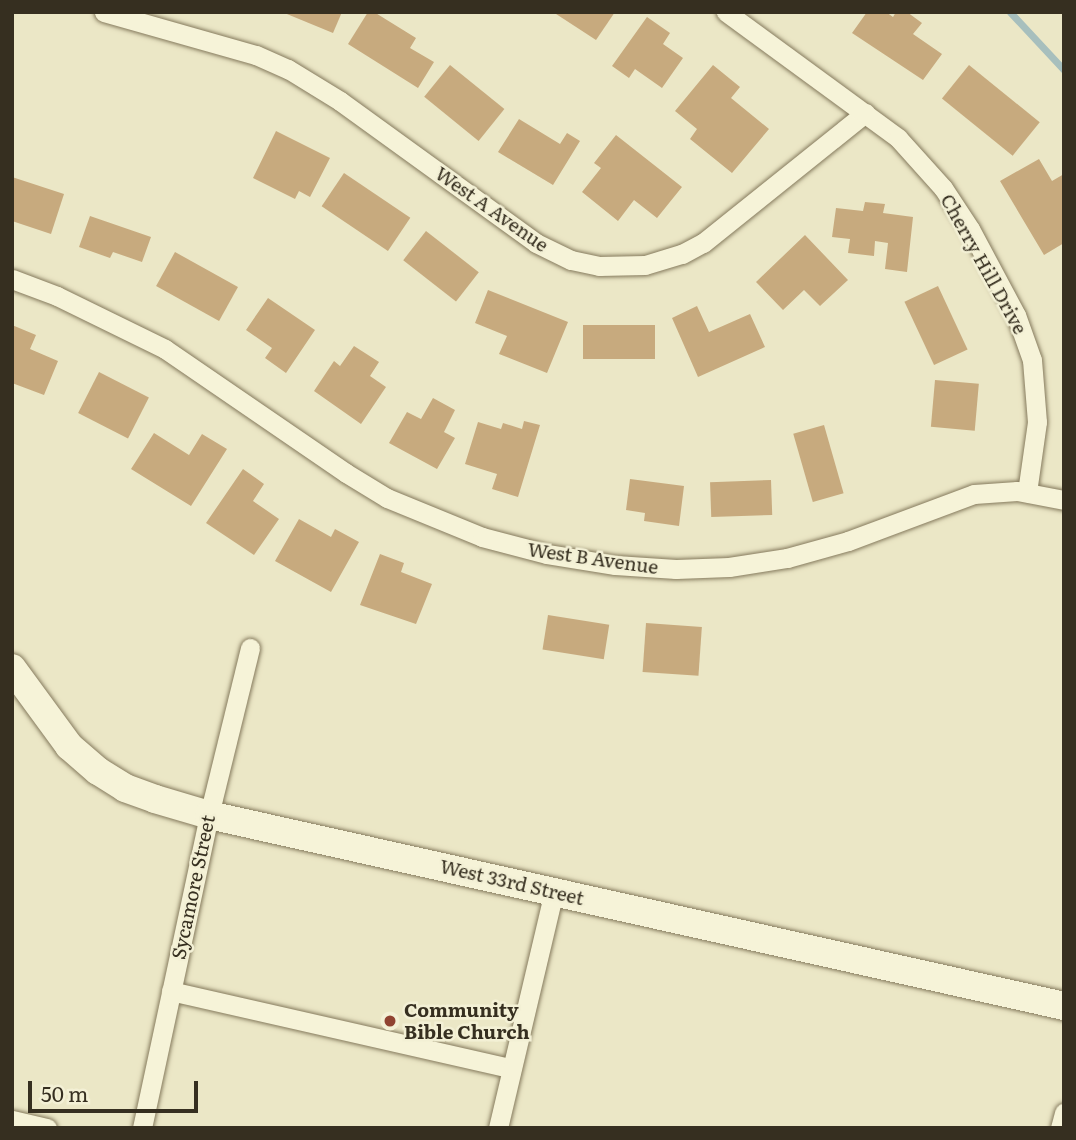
<!DOCTYPE html>
<html>
<head>
<meta charset="utf-8">
<style>
	body { margin:0 }
	#map { position:relative; width:1076px; height:1140px; overflow:hidden; background:#ebe7c6; font-family:Literata,serif }
	div>[style] { position:absolute }
	.stream>* { height:7px; margin:-3.5px; padding:0 3.5px; transform-origin:3.5px; border-radius:3.5px; background:#a7bfbd }
	.building>* { inset:0; background:#c7aa7e; transform-origin:0 0 }
	.roads { filter:drop-shadow(0 0 2px #857a5d) drop-shadow(0 0 2px #857a5d) }
	.street>* { height:19px; margin:-9.5px; padding:0 9.5px; transform-origin:9.5px; border-radius:9.5px; background:#f6f3d8 }
	.secondary>* { height:28px; margin:-14px; padding:0 14px; transform-origin:14px; border-radius:14px; background:#f6f3d8 }
	.dots>* { width:19px; height:19px; translate:-50% -50%; box-sizing:border-box; border:4px solid #f3f0d5; border-radius:50% }
	span { translate:-50% -50%; white-space:nowrap; text-align:center; line-height:1.15; -webkit-text-stroke:5px #f3f0d5; paint-order:stroke }
	.street-label { font-size:19px; color:#362f20 }
	.poi-label { font-size:19px; color:#362f20; font-weight:700 }
	.left { translate:0 -50%; text-align:left }
	.frame { position:absolute; inset:0; border:14px solid #362f20; pointer-events:none }
	.scale { position:absolute; left:28px; top:1081px; width:170px; height:32px; box-sizing:border-box; border:4px solid #362f20; border-top:0; padding-left:9px; font-size:21px; line-height:24px; white-space:nowrap; color:#362f20; -webkit-text-stroke:5px #f3f0d5; paint-order:stroke }
</style>
</head>
<body>
<div id="map">
	<div class="stream">
		<i style="left:1010px;top:12px;width:79px;rotate:47deg"></i>
	</div>
	<div class="building">
		<i style="clip-path:polygon(282px 12px,342px 12px,333px 33px)"></i>
		<i style="clip-path:polygon(368px 12px,374px 12px,416px 38px,410px 48px,434px 62px,418px 88px,348px 44px)"></i>
		<i style="clip-path:polygon(553px 12px,615px 12px,596px 40px)"></i>
		<i style="clip-path:polygon(867px 12px,886px 12px,893px 17px,896px 12px,907px 12px,922px 23px,913px 34px,942px 54px,923px 80px,852px 33px)"></i>
		<i style="clip-path:polygon(647px 17px,670px 33px,663px 44px,683px 58px,662px 88px,635px 69px,629px 78px,612px 66px)"></i>
		<i style="left:450px;top:65px;width:70px;height:41px;rotate:39deg"></i>
		<i style="clip-path:polygon(713px 65px,740px 87px,731px 98px,769px 129px,732px 173px,690px 139px,697px 129px,675px 111px)"></i>
		<i style="left:969px;top:65px;width:91px;height:43px;rotate:39deg"></i>
		<i style="clip-path:polygon(519px 119px,560px 144px,567px 133px,580px 141px,553px 185px,498px 152px)"></i>
		<i style="clip-path:polygon(276px 131px,330px 158px,310px 197px,299px 191px,295px 199px,253px 178px)"></i>
		<i style="clip-path:polygon(616px 135px,682px 187px,657px 218px,634px 200px,618px 221px,582px 192px,601px 168px,594px 163px)"></i>
		<i style="clip-path:polygon(1039px 159px,1052px 181px,1064px 174px,1064px 243px,1044px 255px,1000px 181px)"></i>
		<i style="left:344px;top:173px;width:80px;height:40px;rotate:34deg"></i>
		<i style="clip-path:polygon(12px 177px,64px 194px,51px 234px,12px 221px)"></i>
		<i style="clip-path:polygon(865px 202px,885px 204px,883px 213px,913px 217px,907px 272px,885px 269px,888px 243px,875px 241px,874px 256px,848px 253px,850px 239px,832px 237px,836px 208px,863px 211px)"></i>
		<i style="clip-path:polygon(90px 216px,151px 237px,142px 262px,113px 252px,110px 258px,79px 247px)"></i>
		<i style="left:426px;top:231px;width:67px;height:37px;rotate:38deg"></i>
		<i style="clip-path:polygon(805px 235px,848px 280px,820px 306px,804px 290px,783px 310px,756px 282px)"></i>
		<i style="left:175px;top:252px;width:72px;height:39px;rotate:29deg"></i>
		<i style="left:938px;top:286px;width:70px;height:37px;rotate:65deg"></i>
		<i style="clip-path:polygon(488px 290px,568px 322px,547px 373px,499px 354px,507px 336px,475px 323px)"></i>
		<i style="clip-path:polygon(268px 298px,315px 330px,286px 373px,265px 358px,272px 348px,246px 330px)"></i>
		<i style="clip-path:polygon(697px 306px,709px 332px,750px 314px,765px 347px,698px 377px,672px 318px)"></i>
		<i style="clip-path:polygon(12px 325px,36px 335px,30px 349px,58px 361px,44px 395px,12px 383px)"></i>
		<i style="left:655px;top:325px;width:34px;height:72px;rotate:90deg"></i>
		<i style="clip-path:polygon(354px 346px,379px 362px,370px 376px,386px 387px,361px 424px,314px 391px,334px 361px,340px 366px)"></i>
		<i style="left:99px;top:372px;width:56px;height:46px;rotate:27deg"></i>
		<i style="left:935px;top:380px;width:44px;height:47px;rotate:5deg"></i>
		<i style="clip-path:polygon(433px 398px,455px 410px,444px 432px,455px 438px,437px 469px,389px 443px,407px 412px,421px 419px)"></i>
		<i style="clip-path:polygon(524px 421px,540px 425px,518px 497px,492px 489px,497px 474px,465px 464px,478px 422px,501px 429px,503px 423px,522px 429px)"></i>
		<i style="left:824px;top:425px;width:71px;height:32px;rotate:74deg"></i>
		<i style="clip-path:polygon(154px 433px,189px 455px,202px 434px,227px 449px,191px 506px,131px 469px)"></i>
		<i style="clip-path:polygon(243px 469px,264px 484px,253px 501px,279px 519px,254px 555px,206px 523px)"></i>
		<i style="clip-path:polygon(630px 479px,684px 486px,679px 526px,644px 521px,645px 513px,626px 510px)"></i>
		<i style="left:771px;top:480px;width:35px;height:61px;rotate:88deg"></i>
		<i style="clip-path:polygon(299px 519px,331px 537px,335px 529px,359px 542px,331px 592px,275px 561px)"></i>
		<i style="clip-path:polygon(380px 554px,404px 563px,401px 572px,432px 584px,416px 624px,360px 605px)"></i>
		<i style="left:548px;top:615px;width:62px;height:35px;rotate:9deg"></i>
		<i style="left:646px;top:623px;width:56px;height:49px;rotate:4deg"></i>
	</div>
	<div class="roads">
		<div class="street">
			<i style="left:104px;top:12px;width:158px;rotate:15.8deg"></i>
			<i style="left:256px;top:55px;width:35px;rotate:24deg"></i>
			<i style="left:288px;top:69px;width:61px;rotate:31.6deg"></i>
			<i style="left:340px;top:101px;width:242px;rotate:35.9deg"></i>
			<i style="left:536px;top:243px;width:39px;rotate:26deg"></i>
			<i style="left:571px;top:260px;width:29px;rotate:12deg"></i>
			<i style="left:599px;top:266px;width:46px;rotate:-1.2deg"></i>
			<i style="left:645px;top:265px;width:39px;rotate:-17deg"></i>
			<i style="left:682px;top:254px;width:24px;rotate:-28deg"></i>
			<i style="left:703px;top:243px;width:208px;rotate:-38.7deg"></i>
			<i style="left:726px;top:12px;width:213px;rotate:36.2deg"></i>
			<i style="left:898px;top:138px;width:67px;rotate:48deg"></i>
			<i style="left:943px;top:188px;width:49px;rotate:56.6deg"></i>
			<i style="left:970px;top:229px;width:98px;rotate:61.9deg"></i>
			<i style="left:1016px;top:315px;width:48px;rotate:70.4deg"></i>
			<i style="left:1032px;top:360px;width:62px;rotate:85.4deg"></i>
			<i style="left:1037px;top:422px;width:71px;rotate:98.1deg"></i>
			<i style="left:12px;top:279px;width:48px;rotate:20.7deg"></i>
			<i style="left:57px;top:296px;width:120px;rotate:26.1deg"></i>
			<i style="left:165px;top:349px;width:219px;rotate:34.4deg"></i>
			<i style="left:346px;top:473px;width:48px;rotate:31.4deg"></i>
			<i style="left:387px;top:498px;width:103px;rotate:22.3deg"></i>
			<i style="left:482px;top:537px;width:67px;rotate:14.7deg"></i>
			<i style="left:547px;top:554px;width:69px;rotate:9.2deg"></i>
			<i style="left:615px;top:565px;width:61px;rotate:3.8deg"></i>
			<i style="left:676px;top:569px;width:53px;rotate:-2.2deg"></i>
			<i style="left:729px;top:567px;width:59px;rotate:-8.8deg"></i>
			<i style="left:787px;top:558px;width:63px;rotate:-15.6deg"></i>
			<i style="left:848px;top:541px;width:134px;rotate:-20.5deg"></i>
			<i style="left:974px;top:494px;width:43px;rotate:-4deg"></i>
			<i style="left:1017px;top:491px;width:48px;rotate:10.8deg"></i>
			<i style="left:171px;top:991px;width:349px;rotate:12.8deg"></i>
			<i style="left:12px;top:1120px;width:36px;rotate:13deg"></i>
			<i style="left:142px;top:1128px;width:320px;rotate:-77.9deg"></i>
			<i style="left:209px;top:815px;width:172px;rotate:-76.2deg"></i>
			<i style="left:498px;top:1128px;width:244px;rotate:-76.7deg"></i>
			<i style="left:1060px;top:1128px;width:16px;rotate:-75deg"></i>
		</div>
		<div class="secondary">
			<i style="left:12px;top:668px;width:97px;rotate:53.8deg"></i>
			<i style="left:69px;top:746px;width:38px;rotate:41deg"></i>
			<i style="left:98px;top:771px;width:32px;rotate:32deg"></i>
			<i style="left:125px;top:788px;width:32px;rotate:20deg"></i>
			<i style="left:155px;top:799px;width:56px;rotate:16.5deg"></i>
			<i style="left:209px;top:815px;width:876px;rotate:12.59deg"></i>
		</div>
	</div>
	<div class="dots">
		<i style="left:390px;top:1021px;background:#904331"></i>
	</div>
	<div class="street-label">
		<span style="left:492px;top:209px;rotate:35deg">West A Avenue</span>
		<span style="left:984px;top:264px;rotate:61deg">Cherry Hill Drive</span>
		<span style="left:593px;top:558px;rotate:8deg">West B Avenue</span>
		<span style="left:512px;top:882px;rotate:13deg">West 33rd Street</span>
		<span style="left:193px;top:887px;rotate:-78deg">Sycamore Street</span>
	</div>
	<div class="poi-label">
		<span class="left" style="left:404px;top:1021px">Community<br>Bible Church</span>
	</div>
	<div class="frame"></div>
	<div class="scale">50 m</div>
</div>
</body>
</html>
